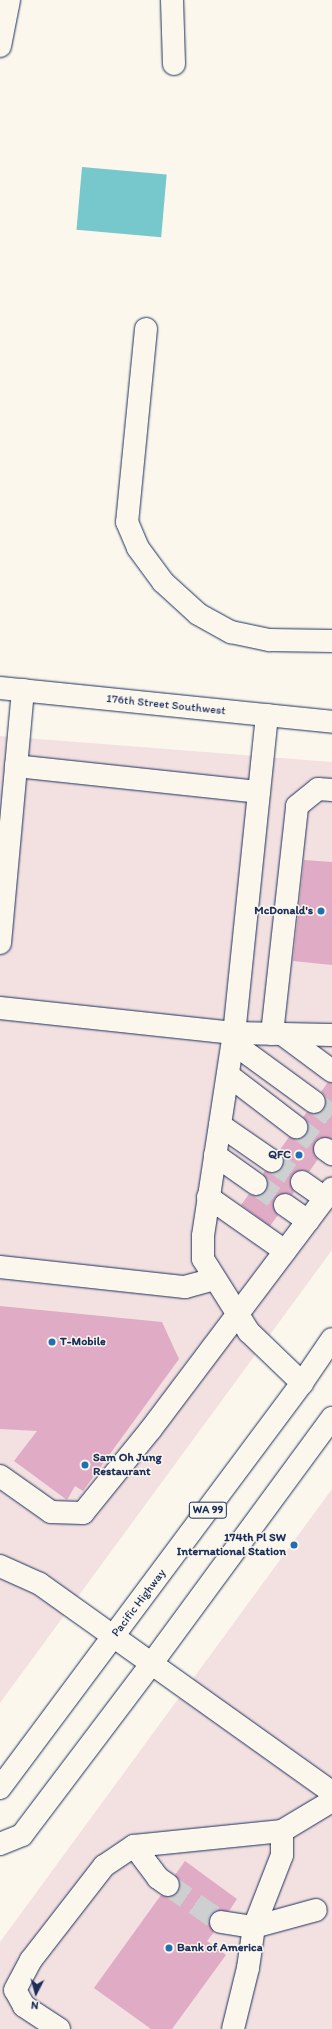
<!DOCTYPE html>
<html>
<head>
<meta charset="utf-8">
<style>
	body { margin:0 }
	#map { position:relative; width:332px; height:2029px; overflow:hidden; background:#fbf7ec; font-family:Itim,sans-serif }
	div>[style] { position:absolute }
	.built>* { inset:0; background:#f3e0e0 }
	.water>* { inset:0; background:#76c8cc; transform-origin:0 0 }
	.building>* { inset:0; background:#e0abc4 }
	.minor-tunnel>* { height:22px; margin-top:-11px; transform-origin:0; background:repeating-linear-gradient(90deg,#cecfd0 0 22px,transparent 0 33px) }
	.roads { filter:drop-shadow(0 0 1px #1b2f5e) drop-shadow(0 0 1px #1b2f5e) }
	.minor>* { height:22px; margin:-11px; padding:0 11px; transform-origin:11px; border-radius:11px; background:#fbf7ec }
	.highway>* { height:22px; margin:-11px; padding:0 11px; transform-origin:11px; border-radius:11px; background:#fbf7ec }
	.dots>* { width:11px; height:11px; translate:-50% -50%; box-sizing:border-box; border:2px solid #fbf7ec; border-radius:50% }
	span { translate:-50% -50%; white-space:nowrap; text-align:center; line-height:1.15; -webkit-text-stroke:3px #fbf7ec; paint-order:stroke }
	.shield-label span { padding:1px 3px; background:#fbf7ec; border:1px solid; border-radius:3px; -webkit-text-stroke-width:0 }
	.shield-label { font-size:11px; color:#1b2f5e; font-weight:700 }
	.street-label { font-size:12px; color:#1b2f5e }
	.poi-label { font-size:12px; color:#1b2f5e; font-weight:700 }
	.right { translate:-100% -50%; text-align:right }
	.left { translate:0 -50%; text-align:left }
	.north { position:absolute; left:16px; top:1973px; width:40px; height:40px; -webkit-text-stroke:3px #fbf7ec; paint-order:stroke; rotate:186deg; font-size:11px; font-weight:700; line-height:16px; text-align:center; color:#1b2f5e }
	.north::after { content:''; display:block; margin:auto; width:14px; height:18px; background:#1b2f5e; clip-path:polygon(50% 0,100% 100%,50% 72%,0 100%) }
</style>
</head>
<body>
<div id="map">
	<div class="built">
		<i style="clip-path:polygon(0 736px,332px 762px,332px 1250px,0 1703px)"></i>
		<i style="clip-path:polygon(332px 1489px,332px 2029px,0 2029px,0 1942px)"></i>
	</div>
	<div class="water">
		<i style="left:82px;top:167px;width:85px;height:63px;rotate:5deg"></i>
	</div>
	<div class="building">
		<i style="clip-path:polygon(304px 860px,332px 862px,332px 965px,293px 961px)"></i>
		<i style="clip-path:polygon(328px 1082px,332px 1083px,332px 1139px,320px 1138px,315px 1142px,314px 1154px,318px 1159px,309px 1172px,303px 1170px,292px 1175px,290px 1181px,294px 1192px,292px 1195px,286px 1193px,275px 1198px,273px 1204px,278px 1215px,270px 1226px,241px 1205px,249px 1194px,255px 1196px,266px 1192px,268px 1185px,263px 1174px,265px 1171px,277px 1172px,282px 1168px,284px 1162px,279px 1151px,289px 1137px,300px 1139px,306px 1134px,308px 1123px,303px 1117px,307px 1112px,319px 1114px,324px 1109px,326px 1097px,321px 1092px)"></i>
		<i style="clip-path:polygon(0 1306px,162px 1322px,179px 1359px,83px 1491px,75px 1486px,67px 1500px,14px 1461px,37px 1431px,0 1429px)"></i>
		<i style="clip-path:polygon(185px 1861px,237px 1899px,229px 1911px,216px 1911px,209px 1920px,214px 1932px,207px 1941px,226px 1955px,172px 2029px,151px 2029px,94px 1988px,161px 1895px,167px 1897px,178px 1892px,180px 1886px,175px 1875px)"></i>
	</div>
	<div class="minor-tunnel">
		<i style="left:314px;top:1102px;width:23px;rotate:38deg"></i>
		<i style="left:296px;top:1127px;width:36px;rotate:37deg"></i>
		<i style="left:272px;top:1161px;width:37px;rotate:35deg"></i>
		<i style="left:256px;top:1184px;width:36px;rotate:36deg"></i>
		<i style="left:168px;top:1885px;width:65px;rotate:34.9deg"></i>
	</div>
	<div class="roads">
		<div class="minor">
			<i style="left:172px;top:0;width:64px;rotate:88.2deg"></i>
			<i style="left:0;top:46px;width:47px;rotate:-78.9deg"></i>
			<i style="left:146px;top:329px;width:194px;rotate:95.6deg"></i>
			<i style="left:127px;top:522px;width:28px;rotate:67deg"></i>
			<i style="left:138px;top:548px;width:42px;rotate:53.7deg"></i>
			<i style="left:163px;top:582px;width:47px;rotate:42.4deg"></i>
			<i style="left:198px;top:614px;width:38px;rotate:29deg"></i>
			<i style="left:231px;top:632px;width:40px;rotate:12deg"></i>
			<i style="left:270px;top:640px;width:62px;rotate:0.9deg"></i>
			<i style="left:0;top:688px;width:334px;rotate:5.8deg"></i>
			<i style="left:267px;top:715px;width:320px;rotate:95.9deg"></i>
			<i style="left:234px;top:1033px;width:205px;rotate:98.7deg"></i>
			<i style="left:203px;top:1236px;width:23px;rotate:90deg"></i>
			<i style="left:203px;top:1259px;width:86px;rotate:57.8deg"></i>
			<i style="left:249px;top:1332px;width:74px;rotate:43.9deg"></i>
			<i style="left:16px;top:766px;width:244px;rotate:6.1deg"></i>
			<i style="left:0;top:943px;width:254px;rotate:-84.8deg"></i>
			<i style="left:0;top:1008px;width:235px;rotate:6.1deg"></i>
			<i style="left:234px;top:1033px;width:98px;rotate:1.2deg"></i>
			<i style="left:272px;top:1034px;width:229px;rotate:-83.7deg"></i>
			<i style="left:297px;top:806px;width:27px;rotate:-39deg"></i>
			<i style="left:318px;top:789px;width:14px;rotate:4deg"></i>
			<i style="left:282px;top:1034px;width:62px;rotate:36.5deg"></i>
			<i style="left:233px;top:1043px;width:100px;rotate:36.1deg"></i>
			<i style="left:228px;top:1075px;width:86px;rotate:37.4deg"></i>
			<i style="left:220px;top:1125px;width:63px;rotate:34.7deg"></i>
			<i style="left:325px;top:1149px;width:9px;rotate:36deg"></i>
			<i style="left:215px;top:1155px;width:50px;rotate:35.3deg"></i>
			<i style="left:302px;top:1182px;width:28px;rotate:35deg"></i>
			<i style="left:208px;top:1197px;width:94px;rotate:35deg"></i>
			<i style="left:285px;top:1205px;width:28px;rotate:35deg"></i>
			<i style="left:0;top:1267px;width:186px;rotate:6.2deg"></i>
			<i style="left:185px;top:1287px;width:30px;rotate:-15deg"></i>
			<i style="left:0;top:1476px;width:62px;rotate:35.2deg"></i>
			<i style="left:51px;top:1512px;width:32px;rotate:2deg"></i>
			<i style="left:83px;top:1513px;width:108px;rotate:-51deg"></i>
			<i style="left:151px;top:1429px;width:301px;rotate:-53deg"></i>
			<i style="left:0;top:1566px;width:44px;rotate:24.2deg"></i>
			<i style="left:40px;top:1584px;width:359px;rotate:35.5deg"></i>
			<i style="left:134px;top:1846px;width:40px;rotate:53deg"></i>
			<i style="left:158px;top:1878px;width:12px;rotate:35deg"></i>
			<i style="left:221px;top:1922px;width:33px;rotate:9deg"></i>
			<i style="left:254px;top:1927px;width:64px;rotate:-15.3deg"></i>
			<i style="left:59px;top:2029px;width:42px;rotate:-146.7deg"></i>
			<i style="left:24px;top:2006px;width:18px;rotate:-119deg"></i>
			<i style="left:15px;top:1990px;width:34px;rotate:-62deg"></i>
			<i style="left:31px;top:1960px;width:119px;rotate:-52.2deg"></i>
			<i style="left:104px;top:1866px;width:36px;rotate:-34deg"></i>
			<i style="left:134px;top:1846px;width:149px;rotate:-5.8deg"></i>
			<i style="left:282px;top:1831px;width:58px;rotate:-31deg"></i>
			<i style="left:233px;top:2029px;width:63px;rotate:-76.2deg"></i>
			<i style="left:248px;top:1968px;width:41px;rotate:-81.7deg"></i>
			<i style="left:254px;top:1927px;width:77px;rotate:-68.7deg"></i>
			<i style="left:282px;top:1855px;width:24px;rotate:-90deg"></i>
		</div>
		<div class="highway">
			<i style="left:0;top:1788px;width:505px;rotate:-53.29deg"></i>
			<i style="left:302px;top:1383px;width:53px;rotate:-55.7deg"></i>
			<i style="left:0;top:1844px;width:24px;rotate:-22deg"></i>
			<i style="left:22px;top:1835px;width:216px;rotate:-52.9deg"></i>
			<i style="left:152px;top:1663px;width:304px;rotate:-53.7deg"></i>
		</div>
	</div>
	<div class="dots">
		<i style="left:321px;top:911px;background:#1f6fb2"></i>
		<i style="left:299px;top:1155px;background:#1f6fb2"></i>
		<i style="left:52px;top:1342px;background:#1f6fb2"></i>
		<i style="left:85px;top:1465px;background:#1f6fb2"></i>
		<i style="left:294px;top:1545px;background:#1f6fb2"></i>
		<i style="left:169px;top:1948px;background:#1f6fb2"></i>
	</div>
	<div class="shield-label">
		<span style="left:208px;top:1510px">WA 99</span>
	</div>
	<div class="street-label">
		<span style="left:166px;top:705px;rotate:6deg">176th Street Southwest</span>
		<span style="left:139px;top:1603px;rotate:-53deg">Pacific Highway</span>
	</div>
	<div class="poi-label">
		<span class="right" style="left:313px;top:911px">McDonald's</span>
		<span class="right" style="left:291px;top:1155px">QFC</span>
		<span class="left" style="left:60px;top:1342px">T-Mobile</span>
		<span class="left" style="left:93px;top:1465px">Sam Oh Jung<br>Restaurant</span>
		<span class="right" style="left:286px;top:1545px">174th Pl SW<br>International Station</span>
		<span class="left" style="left:177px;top:1948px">Bank of America</span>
	</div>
	<div class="north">N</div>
</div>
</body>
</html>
